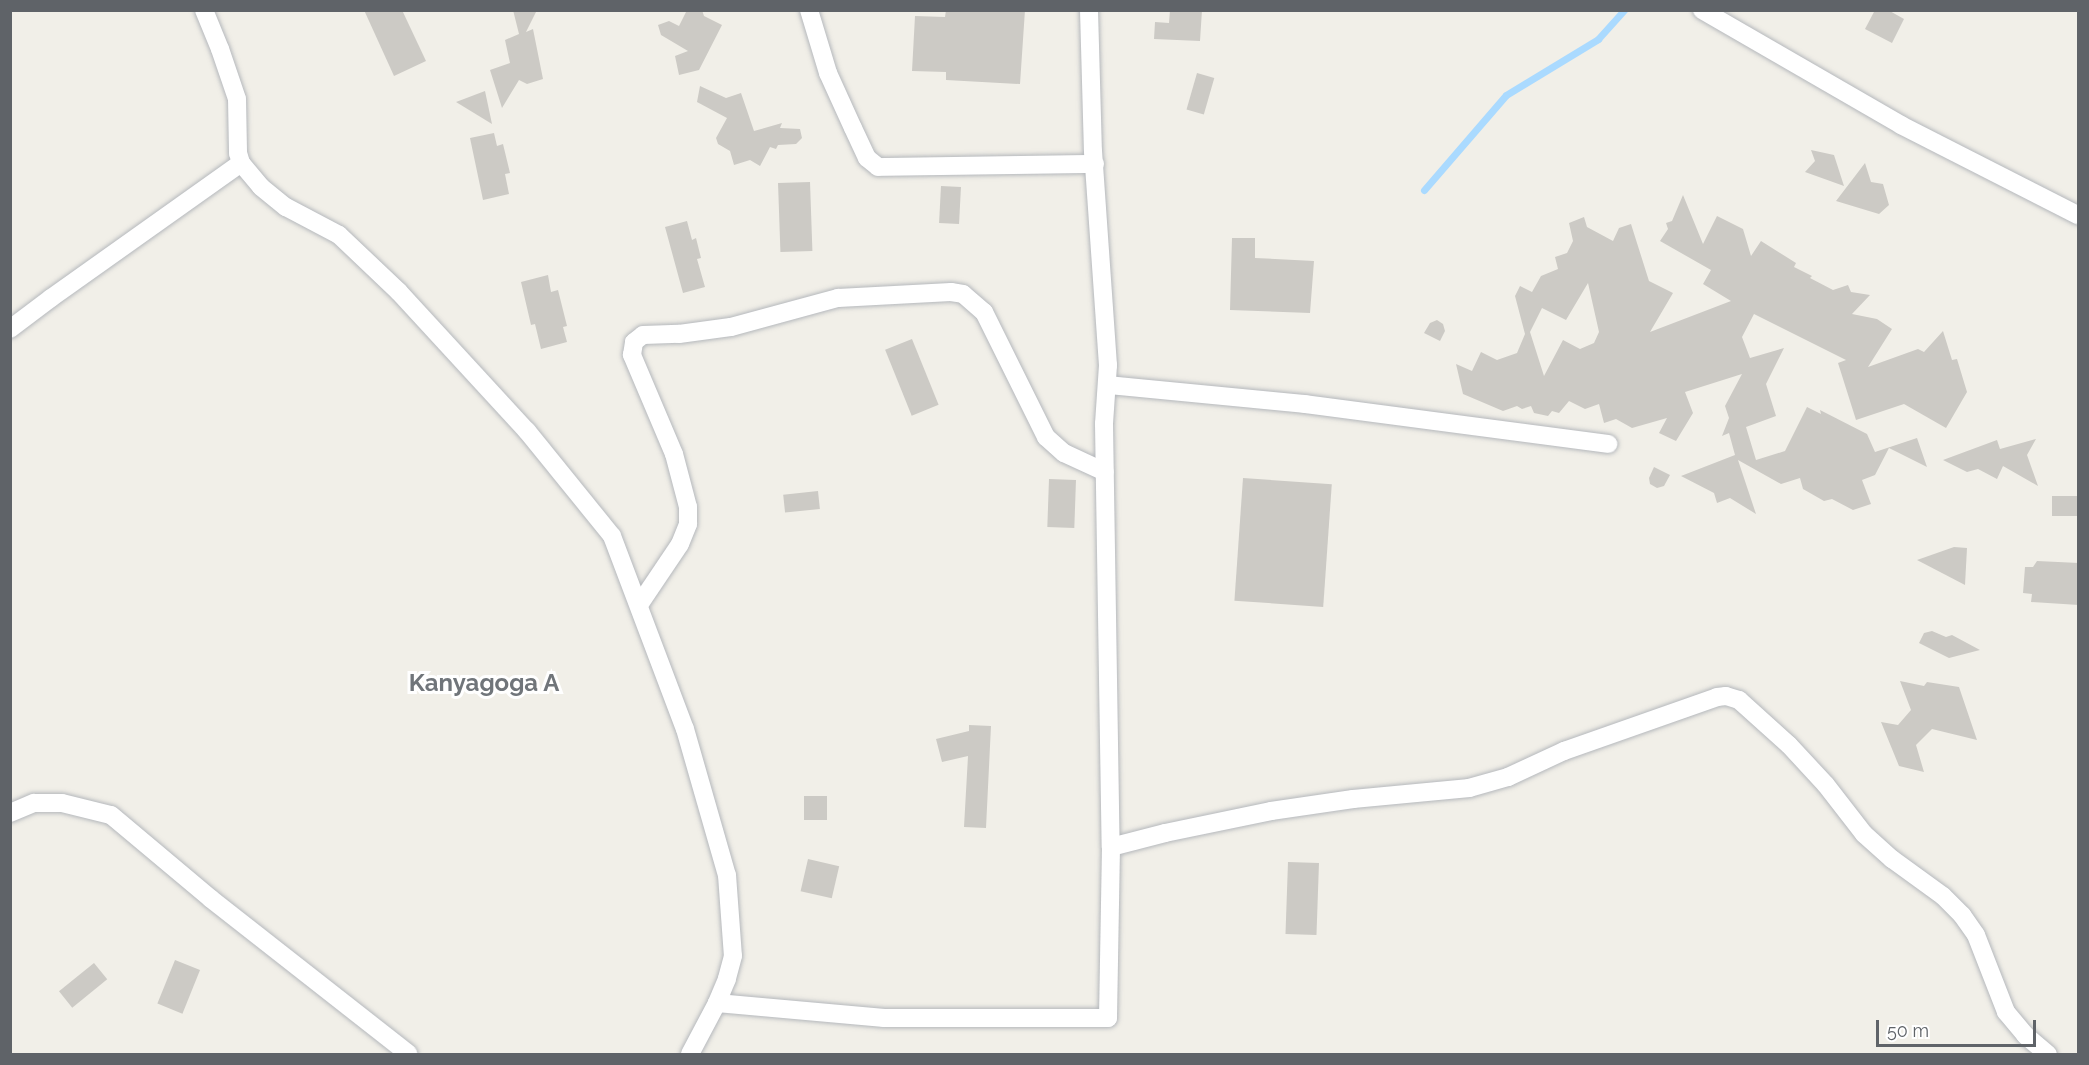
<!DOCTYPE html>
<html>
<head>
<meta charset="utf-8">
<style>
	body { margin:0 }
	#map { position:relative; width:2089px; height:1065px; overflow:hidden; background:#f1efe8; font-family:Raleway,sans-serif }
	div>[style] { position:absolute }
	.stream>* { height:7px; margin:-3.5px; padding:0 3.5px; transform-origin:3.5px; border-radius:3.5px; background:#aadaff }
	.building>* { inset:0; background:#cccac5; transform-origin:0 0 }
	.roads { filter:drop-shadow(0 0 2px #b5b8bc) drop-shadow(0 0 2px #b5b8bc) }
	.minor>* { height:18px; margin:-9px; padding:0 9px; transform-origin:9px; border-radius:9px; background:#fff }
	span { translate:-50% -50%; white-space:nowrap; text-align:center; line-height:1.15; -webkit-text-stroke:6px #fff; paint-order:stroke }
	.quarter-label { font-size:24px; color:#70757a; font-weight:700 }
	.frame { position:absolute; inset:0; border:12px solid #5f6368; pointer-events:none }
	.scale { position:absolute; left:1876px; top:1020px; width:160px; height:27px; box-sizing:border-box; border:3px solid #5f6368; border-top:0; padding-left:8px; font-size:18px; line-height:21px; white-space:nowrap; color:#5f6368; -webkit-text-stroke:4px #fff; paint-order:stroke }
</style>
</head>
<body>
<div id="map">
	<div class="stream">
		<i style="left:1424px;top:190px;width:125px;rotate:-49.2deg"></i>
		<i style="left:1506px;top:95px;width:108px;rotate:-31.3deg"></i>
		<i style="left:1598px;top:39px;width:39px;rotate:-48deg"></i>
	</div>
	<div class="building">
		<i style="clip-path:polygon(364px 10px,402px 10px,426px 61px,394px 76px)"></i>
		<i style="clip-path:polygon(513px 10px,537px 10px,526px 32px,533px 29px,543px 79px,527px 84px,519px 80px,502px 108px,490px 70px,510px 63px,505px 40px,519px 34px)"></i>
		<i style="clip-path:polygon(687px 10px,702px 10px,704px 16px,722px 25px,699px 70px,679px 75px,675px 56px,688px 51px,661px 35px,658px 25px,669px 21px,679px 26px)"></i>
		<i style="clip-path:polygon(946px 10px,1025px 10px,1020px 84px,946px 80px,946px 72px,912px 71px,915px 16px,945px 17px)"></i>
		<i style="clip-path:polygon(1170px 10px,1202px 10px,1200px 41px,1154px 39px,1155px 22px,1169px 23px)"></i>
		<i style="clip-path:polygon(1875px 10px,1888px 10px,1904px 19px,1892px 43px,1865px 29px)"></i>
		<i style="left:1197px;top:73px;width:18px;height:38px;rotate:16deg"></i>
		<i style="clip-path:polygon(700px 86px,726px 98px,741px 93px,754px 131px,782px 123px,780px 128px,800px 129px,802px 138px,796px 144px,778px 145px,776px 149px,770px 147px,760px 166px,750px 160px,734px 165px,730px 151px,718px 144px,716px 138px,727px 118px,697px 102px)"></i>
		<i style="clip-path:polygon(485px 91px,492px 124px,456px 102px)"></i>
		<i style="clip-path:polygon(494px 133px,497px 146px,503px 144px,510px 173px,505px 174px,509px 194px,483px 200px,470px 138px)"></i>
		<i style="clip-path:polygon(1811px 150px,1834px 155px,1844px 186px,1805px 172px,1815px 161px)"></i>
		<i style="clip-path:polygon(1865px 163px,1871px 182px,1883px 184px,1889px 205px,1879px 214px,1836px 201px)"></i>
		<i style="left:810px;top:182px;width:69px;height:32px;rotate:88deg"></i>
		<i style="left:941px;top:186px;width:20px;height:37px;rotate:3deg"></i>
		<i style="clip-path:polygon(evenodd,1683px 195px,1703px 244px,1717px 216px,1743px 229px,1751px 256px,1761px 241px,1796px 263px,1794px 267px,1812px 276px,1810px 278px,1833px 290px,1848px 285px,1851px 292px,1870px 295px,1852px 314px,1877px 319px,1892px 329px,1868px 367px,1918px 349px,1924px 352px,1943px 331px,1952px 360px,1957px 359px,1967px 392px,1946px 428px,1904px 404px,1856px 420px,1838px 363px,1846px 360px,1754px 314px,1742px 337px,1750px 358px,1784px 348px,1766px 384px,1776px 416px,1746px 427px,1756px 460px,1785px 451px,1807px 407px,1821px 414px,1820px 410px,1867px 434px,1875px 452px,1917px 438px,1927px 467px,1889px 448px,1875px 475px,1862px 480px,1871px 504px,1853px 510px,1832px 499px,1824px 501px,1803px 489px,1800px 478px,1781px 484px,1738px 460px,1756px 514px,1730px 498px,1717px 503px,1714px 493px,1681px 476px,1735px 455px,1729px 433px,1722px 436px,1729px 418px,1725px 406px,1742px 374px,1685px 392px,1693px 413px,1676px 441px,1659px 433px,1667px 418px,1632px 428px,1616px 419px,1604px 423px,1599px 404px,1585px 409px,1569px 401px,1559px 413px,1552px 411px,1548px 416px,1534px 413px,1531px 406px,1522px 409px,1517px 406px,1503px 411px,1463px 394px,1456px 364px,1472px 371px,1481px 352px,1497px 360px,1517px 353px,1525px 334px,1515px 296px,1520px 286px,1532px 292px,1541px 276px,1558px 269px,1555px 257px,1567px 253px,1573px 241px,1569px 223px,1584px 217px,1587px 227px,1613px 241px,1619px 228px,1631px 224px,1649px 281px,1673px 293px,1650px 332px,1731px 301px,1703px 284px,1711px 270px,1660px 241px,1668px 229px,1666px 223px,1672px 221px,1683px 195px,1588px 283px,1599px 332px,1594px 343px,1580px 349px,1563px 340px,1544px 376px,1530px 332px,1542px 308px,1566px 320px,1588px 283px)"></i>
		<i style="clip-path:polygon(687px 221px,692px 240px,696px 238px,701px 258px,697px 259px,705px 287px,683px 293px,665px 227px)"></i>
		<i style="clip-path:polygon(1232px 238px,1255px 238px,1255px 258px,1314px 261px,1310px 313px,1230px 310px)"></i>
		<i style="clip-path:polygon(548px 275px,551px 292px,558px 290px,567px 326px,563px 327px,567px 342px,541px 349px,535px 324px,531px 325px,521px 282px)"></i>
		<i style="clip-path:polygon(1437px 320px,1443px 324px,1445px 331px,1440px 341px,1424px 333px,1430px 323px)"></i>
		<i style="left:912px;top:339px;width:71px;height:29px;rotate:68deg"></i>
		<i style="clip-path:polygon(2036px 439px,2027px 455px,2038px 486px,2003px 466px,1997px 479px,1978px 469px,1967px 472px,1943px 460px,1997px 440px,2000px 449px)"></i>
		<i style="clip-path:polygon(1654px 467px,1670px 475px,1664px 486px,1657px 488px,1650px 484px,1649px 478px)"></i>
		<i style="left:1243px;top:478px;width:89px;height:123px;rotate:4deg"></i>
		<i style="left:1049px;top:479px;width:27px;height:48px;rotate:2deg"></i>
		<i style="left:818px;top:491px;width:18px;height:35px;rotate:84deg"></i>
		<i style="left:2052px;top:496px;width:27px;height:20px"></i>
		<i style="clip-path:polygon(1954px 547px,1967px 548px,1965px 585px,1917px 560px)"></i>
		<i style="clip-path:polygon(2037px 561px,2079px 563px,2079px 605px,2031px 602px,2032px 594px,2023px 593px,2025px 567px,2033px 567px)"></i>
		<i style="clip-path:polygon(1932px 631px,1946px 637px,1952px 635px,1980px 650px,1949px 658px,1919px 643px,1924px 633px)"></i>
		<i style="clip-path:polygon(1900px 681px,1924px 686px,1927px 682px,1959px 687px,1977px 740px,1932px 729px,1916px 745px,1924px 772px,1899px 766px,1881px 722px,1898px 725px,1911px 710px)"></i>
		<i style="clip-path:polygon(969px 725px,991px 726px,986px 828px,964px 827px,968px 756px,942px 762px,936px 739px,969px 731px)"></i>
		<i style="left:804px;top:796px;width:23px;height:24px"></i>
		<i style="left:808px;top:859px;width:32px;height:33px;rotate:13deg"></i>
		<i style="left:1288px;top:862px;width:31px;height:72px;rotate:2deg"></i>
		<i style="left:175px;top:960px;width:27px;height:47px;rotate:22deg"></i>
		<i style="left:94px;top:963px;width:21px;height:45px;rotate:51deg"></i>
	</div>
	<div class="roads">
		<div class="minor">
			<i style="left:204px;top:10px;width:42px;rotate:67.7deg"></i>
			<i style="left:220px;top:49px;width:53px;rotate:71.2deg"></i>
			<i style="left:237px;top:99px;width:54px;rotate:88.9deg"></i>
			<i style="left:238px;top:153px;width:10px;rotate:73deg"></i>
			<i style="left:241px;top:163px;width:31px;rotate:50deg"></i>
			<i style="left:261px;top:187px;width:32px;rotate:39deg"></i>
			<i style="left:286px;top:207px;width:60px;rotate:27.8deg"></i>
			<i style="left:339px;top:235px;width:83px;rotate:43.5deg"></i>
			<i style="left:399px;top:292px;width:189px;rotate:47.4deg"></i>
			<i style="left:527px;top:431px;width:135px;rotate:51deg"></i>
			<i style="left:612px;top:536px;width:206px;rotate:69.3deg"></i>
			<i style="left:685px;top:729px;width:152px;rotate:74deg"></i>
			<i style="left:727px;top:875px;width:81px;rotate:85.8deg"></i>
			<i style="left:733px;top:956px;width:24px;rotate:105deg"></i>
			<i style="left:727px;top:979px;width:26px;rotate:113deg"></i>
			<i style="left:809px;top:10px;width:66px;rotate:73.2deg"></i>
			<i style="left:828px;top:73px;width:60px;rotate:65.6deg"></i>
			<i style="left:853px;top:128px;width:33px;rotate:65deg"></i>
			<i style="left:867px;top:158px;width:14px;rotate:39deg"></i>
			<i style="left:878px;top:167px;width:217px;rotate:-0.8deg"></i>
			<i style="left:1089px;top:10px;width:141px;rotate:88.4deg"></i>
			<i style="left:1093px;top:151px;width:215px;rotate:86deg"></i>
			<i style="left:1108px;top:365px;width:59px;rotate:93.9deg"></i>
			<i style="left:1104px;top:424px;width:423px;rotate:89.1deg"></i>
			<i style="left:1702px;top:10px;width:230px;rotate:30deg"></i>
			<i style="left:1901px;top:125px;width:199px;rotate:27deg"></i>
			<i style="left:10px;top:329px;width:51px;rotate:-37.1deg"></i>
			<i style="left:51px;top:298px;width:233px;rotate:-35.4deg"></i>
			<i style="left:1108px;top:385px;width:198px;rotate:5.5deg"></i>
			<i style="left:1305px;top:404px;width:306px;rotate:7.5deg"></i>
			<i style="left:639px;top:605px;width:73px;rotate:-56.1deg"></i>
			<i style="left:680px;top:544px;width:22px;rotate:-68deg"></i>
			<i style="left:688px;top:524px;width:17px;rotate:-90deg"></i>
			<i style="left:688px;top:507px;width:55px;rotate:-104.8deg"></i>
			<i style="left:674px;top:454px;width:108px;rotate:-113deg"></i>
			<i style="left:632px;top:355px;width:13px;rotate:-81deg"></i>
			<i style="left:634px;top:342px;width:11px;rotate:-38deg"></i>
			<i style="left:643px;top:335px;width:36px;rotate:-2deg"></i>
			<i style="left:679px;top:334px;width:52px;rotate:-7.7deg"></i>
			<i style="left:731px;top:327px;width:111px;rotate:-15.2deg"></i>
			<i style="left:838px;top:298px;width:113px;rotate:-3deg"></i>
			<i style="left:951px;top:292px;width:12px;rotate:9deg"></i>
			<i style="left:963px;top:294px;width:28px;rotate:41deg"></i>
			<i style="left:984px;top:312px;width:140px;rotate:63.6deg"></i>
			<i style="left:1046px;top:437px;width:24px;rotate:42deg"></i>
			<i style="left:1064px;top:453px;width:45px;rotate:24.9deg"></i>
			<i style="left:10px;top:813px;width:26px;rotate:-23deg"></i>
			<i style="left:34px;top:803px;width:28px"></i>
			<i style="left:62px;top:803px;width:50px;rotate:13.8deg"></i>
			<i style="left:111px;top:815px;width:131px;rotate:40deg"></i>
			<i style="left:211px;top:899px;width:251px;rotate:38.1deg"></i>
			<i style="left:690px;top:1054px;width:58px;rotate:-62.1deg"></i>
			<i style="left:717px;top:1003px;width:168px;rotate:5.1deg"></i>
			<i style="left:884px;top:1018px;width:224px"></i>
			<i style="left:1108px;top:1018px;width:171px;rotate:-89deg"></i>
			<i style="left:1111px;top:847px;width:56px;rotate:-14.5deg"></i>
			<i style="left:1165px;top:833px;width:108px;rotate:-11.7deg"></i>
			<i style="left:1271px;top:811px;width:83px;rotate:-8.3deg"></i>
			<i style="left:1353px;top:799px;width:117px;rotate:-5.4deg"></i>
			<i style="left:1469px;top:788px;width:41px;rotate:-15.8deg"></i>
			<i style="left:1508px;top:777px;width:62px;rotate:-24.9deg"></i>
			<i style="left:1564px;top:751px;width:162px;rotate:-19.4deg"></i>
			<i style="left:1717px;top:697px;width:9px;rotate:-6deg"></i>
			<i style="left:1726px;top:696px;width:14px;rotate:17deg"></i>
			<i style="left:1739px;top:700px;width:67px;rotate:42deg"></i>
			<i style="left:1789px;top:745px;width:54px;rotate:47.2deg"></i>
			<i style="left:1826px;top:785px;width:62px;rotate:52.2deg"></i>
			<i style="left:1864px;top:834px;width:38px;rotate:42deg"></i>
			<i style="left:1892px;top:859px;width:63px;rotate:36deg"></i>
			<i style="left:1943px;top:896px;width:27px;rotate:45deg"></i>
			<i style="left:1962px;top:915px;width:24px;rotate:55deg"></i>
			<i style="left:1976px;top:935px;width:83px;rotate:68.7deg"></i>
			<i style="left:2006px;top:1012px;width:30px;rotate:50deg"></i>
			<i style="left:2025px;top:1035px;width:30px;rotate:40deg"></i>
		</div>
	</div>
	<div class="quarter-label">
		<span style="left:484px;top:683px">Kanyagoga A</span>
	</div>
	<div class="frame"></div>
	<div class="scale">50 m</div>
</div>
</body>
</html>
